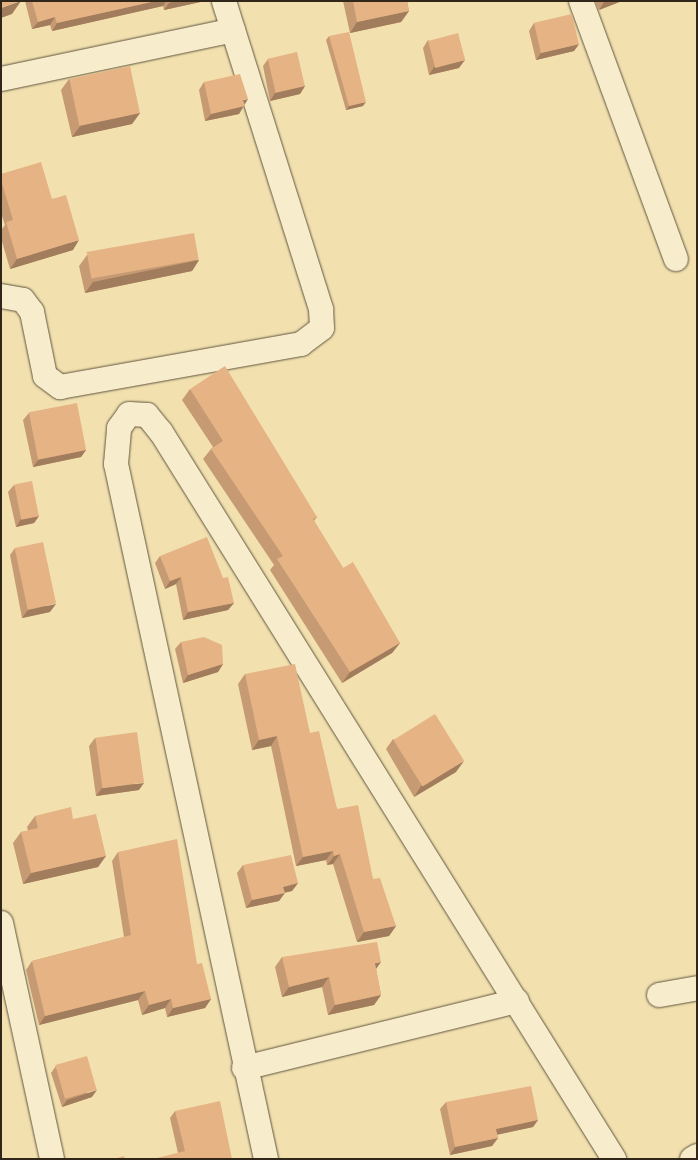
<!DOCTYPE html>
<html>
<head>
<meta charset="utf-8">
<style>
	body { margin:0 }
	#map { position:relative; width:698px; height:1160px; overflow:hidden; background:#f2e1af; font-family:"IM FELL Double Pica",serif }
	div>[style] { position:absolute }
	.roads { filter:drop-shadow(0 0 1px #61553f) drop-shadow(0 0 1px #61553f) }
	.minor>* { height:24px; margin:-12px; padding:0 12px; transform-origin:12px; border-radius:12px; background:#f7eccb }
	.wall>* { inset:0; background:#c69a72 }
	.shaded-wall>* { inset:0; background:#a17d5d }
	.building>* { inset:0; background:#e6b385; transform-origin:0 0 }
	span { translate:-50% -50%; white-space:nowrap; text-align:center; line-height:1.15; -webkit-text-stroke:5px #f7eccb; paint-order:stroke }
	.frame { position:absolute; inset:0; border:2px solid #31261a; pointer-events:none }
</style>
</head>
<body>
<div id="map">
	<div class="roads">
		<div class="minor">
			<i style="left:581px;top:1px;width:275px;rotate:69.8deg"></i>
			<i style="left:1px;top:79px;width:237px;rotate:-11.9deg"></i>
			<i style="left:1px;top:296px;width:22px;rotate:10deg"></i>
			<i style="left:23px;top:300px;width:15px;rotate:53deg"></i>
			<i style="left:32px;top:312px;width:65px;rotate:78.5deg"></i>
			<i style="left:45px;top:376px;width:19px;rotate:36deg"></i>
			<i style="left:60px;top:387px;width:245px;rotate:-10.1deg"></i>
			<i style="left:301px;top:344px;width:26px;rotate:-37deg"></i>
			<i style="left:322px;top:328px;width:19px;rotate:-93deg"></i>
			<i style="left:321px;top:309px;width:323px;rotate:-107.5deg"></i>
			<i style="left:1px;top:923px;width:241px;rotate:77.8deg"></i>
			<i style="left:659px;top:995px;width:39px;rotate:-10deg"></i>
			<i style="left:244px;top:1068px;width:281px;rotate:-13.8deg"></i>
			<i style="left:266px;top:1159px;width:711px;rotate:-102.18deg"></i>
			<i style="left:116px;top:464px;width:36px;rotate:-85deg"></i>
			<i style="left:119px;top:428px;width:17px;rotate:-54deg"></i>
			<i style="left:129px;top:414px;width:18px;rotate:3deg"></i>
			<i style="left:147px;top:415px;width:22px;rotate:51deg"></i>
			<i style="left:161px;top:432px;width:857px;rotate:58.07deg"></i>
			<i style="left:692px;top:1159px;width:6px;rotate:-31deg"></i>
		</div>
	</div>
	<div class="wall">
		<i style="clip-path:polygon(25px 1px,205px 1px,164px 10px,163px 6px,52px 31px,50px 25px,32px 29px)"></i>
		<i style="clip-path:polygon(343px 1px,407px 1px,409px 11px,401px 22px,350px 33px)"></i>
		<i style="clip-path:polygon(594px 1px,622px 1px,599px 10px)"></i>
		<i style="clip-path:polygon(534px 23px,579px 44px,574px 51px,536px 60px,529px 31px)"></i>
		<i style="clip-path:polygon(329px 36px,363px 106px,346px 110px,326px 40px)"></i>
		<i style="clip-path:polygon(428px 40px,459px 68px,429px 75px,423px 48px)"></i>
		<i style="clip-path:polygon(268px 59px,305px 86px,300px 94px,270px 101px,263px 66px)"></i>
		<i style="clip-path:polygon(69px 79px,140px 113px,132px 124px,72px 137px,61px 90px)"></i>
		<i style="clip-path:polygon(204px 82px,244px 105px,239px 114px,205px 121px,199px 90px)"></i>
		<i style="clip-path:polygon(1px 174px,52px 199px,73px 250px,10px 269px,1px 238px,1px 230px,5px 225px,1px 213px)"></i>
		<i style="clip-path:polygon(87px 255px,199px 260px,192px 271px,85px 293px,79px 266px)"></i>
		<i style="clip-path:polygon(190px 389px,317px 517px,314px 521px,343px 568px,400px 643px,392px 653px,342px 683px,270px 570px,274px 565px,203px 459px,211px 449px,213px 447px,182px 400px)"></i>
		<i style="clip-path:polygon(29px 413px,86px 450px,81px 457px,33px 467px,23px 420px)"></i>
		<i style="clip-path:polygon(14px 485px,39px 516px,34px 523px,16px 527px,8px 492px)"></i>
		<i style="clip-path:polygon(15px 548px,50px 612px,22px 618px,10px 555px)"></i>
		<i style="clip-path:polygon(160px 556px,234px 603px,228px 610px,183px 620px,176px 584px,165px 589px,155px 563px)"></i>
		<i style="clip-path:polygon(181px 642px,223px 664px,218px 672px,183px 683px,175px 649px)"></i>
		<i style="clip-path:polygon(245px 674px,310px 733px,337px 809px,373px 879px,396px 926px,389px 936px,357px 942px,333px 864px,327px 865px,326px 860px,296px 866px,271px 746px,252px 750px,238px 684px)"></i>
		<i style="clip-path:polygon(95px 738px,139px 790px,96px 796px,89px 746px)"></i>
		<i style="clip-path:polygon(393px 739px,456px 772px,414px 797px,386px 749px)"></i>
		<i style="clip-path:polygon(35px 816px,73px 819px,106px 856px,98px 867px,23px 884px,13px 843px,21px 832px,28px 831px,27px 827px)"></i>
		<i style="clip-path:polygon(118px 852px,197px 964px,211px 999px,205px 1008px,167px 1017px,165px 1008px,142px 1015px,138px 1000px,39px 1025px,26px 970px,32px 961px,124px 937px,112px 861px)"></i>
		<i style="clip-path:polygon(243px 865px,298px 883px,292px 891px,284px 893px,279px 901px,246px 908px,237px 873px)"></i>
		<i style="clip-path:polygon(282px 957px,376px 969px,381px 995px,374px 1005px,328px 1015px,322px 987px,282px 997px,275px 967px)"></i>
		<i style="clip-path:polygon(56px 1066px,92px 1097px,62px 1107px,51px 1073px)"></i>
		<i style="clip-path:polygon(446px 1102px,538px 1120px,533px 1127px,497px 1135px,498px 1138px,492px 1146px,450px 1155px,440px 1109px)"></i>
		<i style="clip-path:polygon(175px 1111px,232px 1159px,178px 1153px,170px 1118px)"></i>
	</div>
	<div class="shaded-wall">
		<i style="clip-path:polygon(21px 1px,12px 14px,1px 18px,1px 8px)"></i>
		<i style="clip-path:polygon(156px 1px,166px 1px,163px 6px,52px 31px,57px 23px)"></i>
		<i style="clip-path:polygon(176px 1px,205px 1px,164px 10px,169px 3px)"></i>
		<i style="clip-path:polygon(607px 1px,622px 1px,599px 10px,604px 2px)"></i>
		<i style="clip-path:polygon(409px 11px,401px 22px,350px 33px,357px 22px)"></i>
		<i style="clip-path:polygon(55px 17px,50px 25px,32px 29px,38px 22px)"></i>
		<i style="clip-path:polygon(579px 44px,574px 51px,536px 60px,541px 53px)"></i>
		<i style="clip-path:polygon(465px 60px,459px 68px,429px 75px,434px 67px)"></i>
		<i style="clip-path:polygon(305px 86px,300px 94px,270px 101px,275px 93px)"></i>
		<i style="clip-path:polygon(248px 99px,239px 114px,205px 121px,211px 114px,243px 100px)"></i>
		<i style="clip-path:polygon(366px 102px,363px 106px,346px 110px,349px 106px)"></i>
		<i style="clip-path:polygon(140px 113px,132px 124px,72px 137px,80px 126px)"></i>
		<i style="clip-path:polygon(79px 240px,73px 250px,10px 269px,17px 259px)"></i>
		<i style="clip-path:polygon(199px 260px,192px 271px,85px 293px,93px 282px)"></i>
		<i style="clip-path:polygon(86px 450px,81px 457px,33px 467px,38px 460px)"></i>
		<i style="clip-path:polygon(39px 516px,34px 523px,16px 527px,21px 519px)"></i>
		<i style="clip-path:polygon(181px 577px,176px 584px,165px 589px,170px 581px)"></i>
		<i style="clip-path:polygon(234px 603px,228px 610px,183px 620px,188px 612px)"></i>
		<i style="clip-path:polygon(56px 604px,50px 612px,22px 618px,28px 610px)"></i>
		<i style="clip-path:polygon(400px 643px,392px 653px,342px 683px,350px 672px)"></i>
		<i style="clip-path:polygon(223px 664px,218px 672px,183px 683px,188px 675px)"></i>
		<i style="clip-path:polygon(277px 736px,271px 746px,252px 750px,259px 740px)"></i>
		<i style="clip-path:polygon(464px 761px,456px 772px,414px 797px,421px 786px)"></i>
		<i style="clip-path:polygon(144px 783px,139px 790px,96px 796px,102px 788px)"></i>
		<i style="clip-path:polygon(333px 851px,326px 860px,296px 866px,303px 857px)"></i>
		<i style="clip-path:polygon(340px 854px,333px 864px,327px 865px,334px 856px)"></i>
		<i style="clip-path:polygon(106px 856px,98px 867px,23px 884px,31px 873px)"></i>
		<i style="clip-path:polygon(298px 883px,292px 891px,278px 894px,283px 887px)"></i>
		<i style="clip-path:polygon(285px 893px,279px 901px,246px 908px,252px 900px)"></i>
		<i style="clip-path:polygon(396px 926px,389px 936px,357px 942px,364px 932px)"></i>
		<i style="clip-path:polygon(381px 962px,374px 972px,375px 963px)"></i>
		<i style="clip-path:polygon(329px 977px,322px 987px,282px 997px,289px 987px)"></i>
		<i style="clip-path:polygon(145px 991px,138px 1000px,39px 1025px,45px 1016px)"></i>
		<i style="clip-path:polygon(381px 995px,374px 1005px,328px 1015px,335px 1005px)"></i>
		<i style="clip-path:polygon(171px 999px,165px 1008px,142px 1015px,149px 1005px)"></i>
		<i style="clip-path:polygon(211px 999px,205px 1008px,167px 1017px,173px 1008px)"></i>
		<i style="clip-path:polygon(97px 1090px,92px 1097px,62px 1107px,67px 1100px)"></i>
		<i style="clip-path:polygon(538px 1120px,533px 1127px,490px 1136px,496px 1129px)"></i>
		<i style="clip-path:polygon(498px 1138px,492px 1146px,450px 1155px,455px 1147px)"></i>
	</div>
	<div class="building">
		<i style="clip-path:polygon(1px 1px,20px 1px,1px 8px)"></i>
		<i style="clip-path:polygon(32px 1px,156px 1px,57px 23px,55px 17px,38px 22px)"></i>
		<i style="clip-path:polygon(353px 1px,407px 1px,409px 11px,357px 22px)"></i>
		<i style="left:572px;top:14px;width:31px;height:39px;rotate:77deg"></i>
		<i style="clip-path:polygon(349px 32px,366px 102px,349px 106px,329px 36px)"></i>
		<i style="left:458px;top:33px;width:28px;height:31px;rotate:75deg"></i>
		<i style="left:297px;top:52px;width:35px;height:30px;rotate:77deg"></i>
		<i style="left:130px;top:66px;width:48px;height:62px;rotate:78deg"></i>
		<i style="clip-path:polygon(240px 74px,248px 99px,243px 100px,245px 106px,211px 114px,204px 82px)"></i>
		<i style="clip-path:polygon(41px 162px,52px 199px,66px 195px,79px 240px,17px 259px,6px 222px,13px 220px,1px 180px,1px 174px)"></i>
		<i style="left:194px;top:233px;width:27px;height:109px;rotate:80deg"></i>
		<i style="clip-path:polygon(225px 366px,317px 517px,313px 519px,343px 568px,353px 562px,400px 643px,350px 672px,277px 559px,283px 556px,211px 449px,223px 441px,190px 389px)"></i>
		<i style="left:77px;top:403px;width:48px;height:49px;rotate:79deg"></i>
		<i style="left:32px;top:481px;width:36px;height:18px;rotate:79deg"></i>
		<i style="clip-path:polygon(207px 537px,223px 578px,228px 577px,234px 603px,188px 612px,181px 577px,170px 581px,160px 556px)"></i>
		<i style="left:43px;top:542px;width:63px;height:29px;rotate:78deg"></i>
		<i style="clip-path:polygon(204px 637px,222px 645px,223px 664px,188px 675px,181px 642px)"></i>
		<i style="clip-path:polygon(295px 664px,310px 733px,319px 731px,337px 809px,358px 805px,373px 879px,380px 878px,396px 926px,364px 932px,340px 854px,334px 856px,333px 851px,303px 857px,277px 736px,259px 740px,245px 674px)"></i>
		<i style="left:435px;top:714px;width:55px;height:49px;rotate:58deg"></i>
		<i style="left:137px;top:732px;width:51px;height:42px;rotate:82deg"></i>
		<i style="clip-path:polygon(71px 807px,73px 819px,96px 814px,106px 856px,31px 873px,21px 832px,38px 828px,35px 816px)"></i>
		<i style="clip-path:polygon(177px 839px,197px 964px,202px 963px,211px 999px,173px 1008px,171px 999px,149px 1005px,145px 991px,45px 1016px,32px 961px,131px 935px,118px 852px)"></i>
		<i style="clip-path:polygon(291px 855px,298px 883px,283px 887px,285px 893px,252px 900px,243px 865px)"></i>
		<i style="clip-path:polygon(377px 942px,381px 962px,375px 963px,381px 995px,335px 1005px,329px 977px,289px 987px,282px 957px)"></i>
		<i style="left:87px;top:1056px;width:35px;height:33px;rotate:74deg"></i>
		<i style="clip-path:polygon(531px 1086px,538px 1120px,496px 1129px,498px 1138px,455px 1147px,446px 1102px)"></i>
		<i style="clip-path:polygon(220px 1101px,232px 1159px,153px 1159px,185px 1151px,175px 1111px)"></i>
		<i style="clip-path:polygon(124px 1156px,125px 1159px,114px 1159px)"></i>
	</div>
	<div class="frame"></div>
</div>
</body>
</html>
